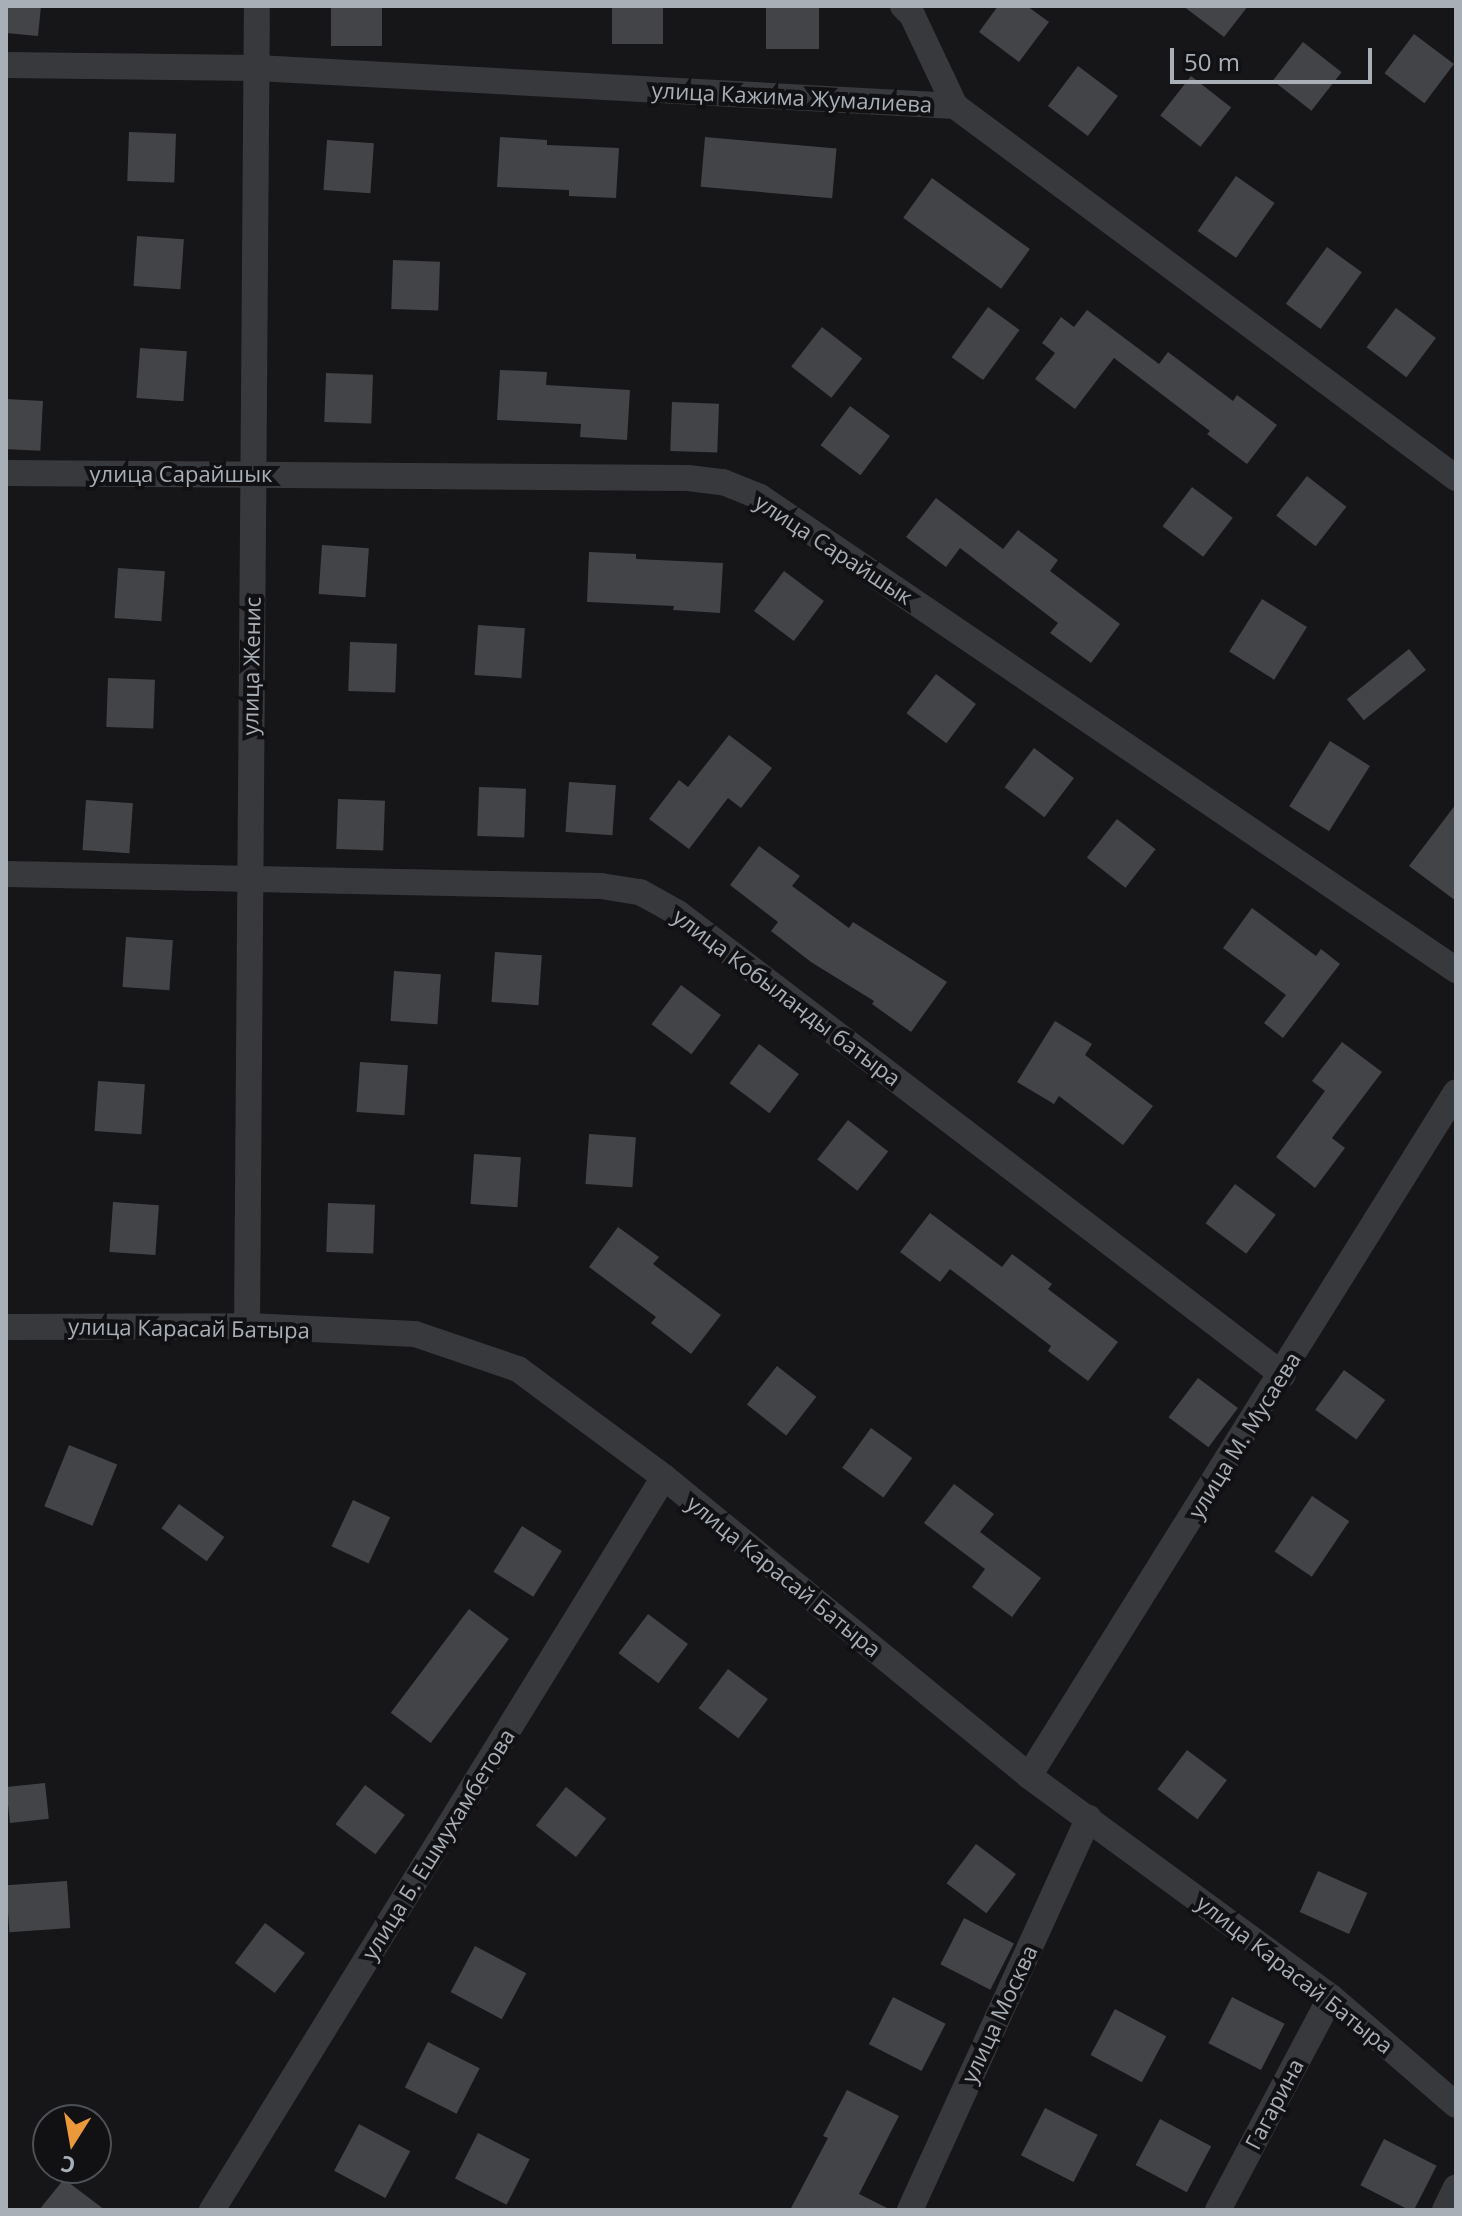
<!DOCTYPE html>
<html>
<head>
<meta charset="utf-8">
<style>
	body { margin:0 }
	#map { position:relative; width:1462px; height:2216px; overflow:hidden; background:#161618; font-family:"Open Sans",sans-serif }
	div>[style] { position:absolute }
	.building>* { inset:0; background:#424448; transform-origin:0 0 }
	.minor>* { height:26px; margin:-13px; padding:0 13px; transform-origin:13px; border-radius:13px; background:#37393d }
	span { translate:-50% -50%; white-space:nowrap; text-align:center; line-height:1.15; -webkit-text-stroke:8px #111113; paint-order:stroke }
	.street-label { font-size:22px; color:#a8afb7 }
	.frame { position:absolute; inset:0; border:8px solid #a8afb7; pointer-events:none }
	.north { position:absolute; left:32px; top:2104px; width:80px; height:80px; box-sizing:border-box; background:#111113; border:2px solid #4d5055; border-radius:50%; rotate:191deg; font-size:22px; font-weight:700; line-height:32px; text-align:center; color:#a8afb7 }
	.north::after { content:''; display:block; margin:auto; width:28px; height:36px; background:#eb993b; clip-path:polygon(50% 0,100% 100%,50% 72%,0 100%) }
	.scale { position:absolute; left:1170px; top:48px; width:202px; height:36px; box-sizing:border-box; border:4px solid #a8afb7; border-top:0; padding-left:10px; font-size:24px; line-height:28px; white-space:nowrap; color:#a8afb7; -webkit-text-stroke:6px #111113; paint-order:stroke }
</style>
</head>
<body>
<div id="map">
	<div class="building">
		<i style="clip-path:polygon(6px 6px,41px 6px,38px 36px,6px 33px)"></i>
		<i style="left:331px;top:6px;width:51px;height:40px"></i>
		<i style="left:612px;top:6px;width:51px;height:38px"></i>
		<i style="left:766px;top:6px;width:53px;height:43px"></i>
		<i style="clip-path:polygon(998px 6px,1027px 6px,1049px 22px,1019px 62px,979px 32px)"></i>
		<i style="clip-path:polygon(1183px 6px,1248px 6px,1224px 37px)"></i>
		<i style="left:1414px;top:34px;width:50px;height:49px;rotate:37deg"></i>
		<i style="left:1303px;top:42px;width:49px;height:49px;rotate:38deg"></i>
		<i style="left:1078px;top:66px;width:50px;height:50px;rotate:37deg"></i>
		<i style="left:1191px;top:76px;width:51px;height:50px;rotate:38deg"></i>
		<i style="left:129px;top:132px;width:47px;height:49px;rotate:2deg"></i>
		<i style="clip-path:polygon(500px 137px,547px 140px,547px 145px,619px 148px,616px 198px,569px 196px,569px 190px,497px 187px)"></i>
		<i style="left:705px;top:137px;width:132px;height:50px;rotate:5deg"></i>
		<i style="left:327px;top:140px;width:47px;height:50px;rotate:4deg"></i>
		<i style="left:1236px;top:176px;width:47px;height:67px;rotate:35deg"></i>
		<i style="left:932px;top:178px;width:121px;height:49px;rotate:36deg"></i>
		<i style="left:137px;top:236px;width:47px;height:50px;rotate:4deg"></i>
		<i style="left:1327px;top:247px;width:43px;height:70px;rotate:36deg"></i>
		<i style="left:393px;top:260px;width:47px;height:49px;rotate:2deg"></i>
		<i style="left:988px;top:307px;width:39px;height:62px;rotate:36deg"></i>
		<i style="left:1396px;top:308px;width:50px;height:49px;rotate:37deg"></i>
		<i style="clip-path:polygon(1087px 310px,1159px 364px,1168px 352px,1233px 401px,1237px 395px,1277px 425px,1247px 464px,1207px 434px,1210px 431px,1114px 358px,1075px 409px,1035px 379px,1055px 353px,1042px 343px,1061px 317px,1074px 327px)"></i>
		<i style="left:822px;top:327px;width:51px;height:50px;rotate:38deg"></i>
		<i style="left:140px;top:348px;width:47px;height:50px;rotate:4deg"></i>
		<i style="clip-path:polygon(500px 370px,547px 372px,546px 385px,630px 390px,627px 440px,580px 437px,581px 424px,497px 420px)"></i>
		<i style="left:326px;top:373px;width:47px;height:49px;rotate:2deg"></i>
		<i style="left:6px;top:399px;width:37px;height:50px;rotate:3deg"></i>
		<i style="left:672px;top:402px;width:47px;height:49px;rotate:2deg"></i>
		<i style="left:850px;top:406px;width:50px;height:49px;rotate:37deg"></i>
		<i style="left:1307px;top:476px;width:50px;height:50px;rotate:38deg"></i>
		<i style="left:1192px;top:487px;width:51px;height:49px;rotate:37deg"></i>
		<i style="clip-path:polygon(936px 498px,1003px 549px,1018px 530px,1058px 560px,1050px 571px,1120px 624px,1091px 663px,1050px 633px,1058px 623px,960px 548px,946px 567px,906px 537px)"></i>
		<i style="left:322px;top:545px;width:47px;height:49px;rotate:4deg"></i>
		<i style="clip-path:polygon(589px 552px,636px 554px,636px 559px,723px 563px,720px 613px,673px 610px,674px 606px,587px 602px)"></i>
		<i style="left:118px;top:568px;width:47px;height:50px;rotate:4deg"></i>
		<i style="left:784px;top:571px;width:50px;height:50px;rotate:37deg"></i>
		<i style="left:1262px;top:599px;width:53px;height:62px;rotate:32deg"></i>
		<i style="left:478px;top:625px;width:47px;height:50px;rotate:4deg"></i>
		<i style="left:350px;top:642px;width:47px;height:49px;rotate:2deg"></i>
		<i style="left:1409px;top:649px;width:27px;height:80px;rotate:51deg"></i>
		<i style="left:936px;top:674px;width:50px;height:49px;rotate:37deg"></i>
		<i style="left:108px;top:678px;width:47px;height:49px;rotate:2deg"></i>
		<i style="clip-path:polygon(729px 735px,772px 768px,741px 808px,728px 798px,689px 849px,649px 819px,679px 780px,688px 787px)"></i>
		<i style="left:1330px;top:741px;width:47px;height:77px;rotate:32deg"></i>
		<i style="left:1034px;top:748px;width:50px;height:49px;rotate:37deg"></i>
		<i style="left:569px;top:782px;width:47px;height:50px;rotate:4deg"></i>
		<i style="left:479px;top:787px;width:47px;height:49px;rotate:2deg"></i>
		<i style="left:338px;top:799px;width:47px;height:50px;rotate:2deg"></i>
		<i style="left:86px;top:800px;width:47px;height:50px;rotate:4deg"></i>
		<i style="clip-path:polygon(1456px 804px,1456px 901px,1409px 866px)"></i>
		<i style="left:1117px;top:819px;width:49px;height:49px;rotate:38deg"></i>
		<i style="clip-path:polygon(759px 846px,800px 876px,792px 886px,849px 928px,853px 922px,947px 982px,911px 1032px,872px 1004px,874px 1001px,811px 962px,771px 931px,778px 922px,730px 885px)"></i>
		<i style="clip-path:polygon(1252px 908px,1316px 956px,1321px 949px,1340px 964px,1283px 1038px,1264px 1023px,1286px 995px,1223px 948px)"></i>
		<i style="left:126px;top:937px;width:47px;height:50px;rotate:4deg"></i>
		<i style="left:495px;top:952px;width:47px;height:50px;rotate:4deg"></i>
		<i style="left:394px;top:971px;width:47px;height:50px;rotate:4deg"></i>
		<i style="left:681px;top:985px;width:50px;height:49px;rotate:37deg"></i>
		<i style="clip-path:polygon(1055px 1021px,1092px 1044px,1085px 1055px,1153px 1106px,1123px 1145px,1059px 1096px,1054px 1104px,1017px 1082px)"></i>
		<i style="clip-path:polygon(1342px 1042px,1382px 1072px,1332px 1138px,1345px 1148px,1315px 1188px,1276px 1157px,1325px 1091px,1312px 1081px)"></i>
		<i style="left:759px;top:1044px;width:50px;height:49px;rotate:37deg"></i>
		<i style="left:360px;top:1062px;width:48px;height:50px;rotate:4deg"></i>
		<i style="left:98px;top:1081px;width:47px;height:50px;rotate:4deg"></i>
		<i style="left:848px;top:1120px;width:51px;height:50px;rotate:38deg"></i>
		<i style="left:589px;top:1134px;width:47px;height:50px;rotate:4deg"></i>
		<i style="left:474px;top:1154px;width:47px;height:50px;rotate:4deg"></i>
		<i style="left:1235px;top:1184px;width:51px;height:49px;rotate:37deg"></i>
		<i style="left:113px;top:1202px;width:46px;height:50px;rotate:4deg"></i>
		<i style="left:328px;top:1203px;width:47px;height:49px;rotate:2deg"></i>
		<i style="clip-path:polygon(930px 1213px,1002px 1267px,1012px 1254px,1052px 1284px,1048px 1289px,1118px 1342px,1088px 1381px,1048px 1351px,1051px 1346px,950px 1269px,940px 1282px,900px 1252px)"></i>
		<i style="clip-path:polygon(618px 1227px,659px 1257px,653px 1264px,721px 1315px,691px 1354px,651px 1323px,656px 1317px,589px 1267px)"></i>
		<i style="left:777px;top:1366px;width:50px;height:49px;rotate:38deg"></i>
		<i style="left:1344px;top:1370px;width:51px;height:49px;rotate:36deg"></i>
		<i style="left:1198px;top:1378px;width:50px;height:49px;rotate:37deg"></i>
		<i style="left:871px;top:1428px;width:51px;height:49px;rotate:36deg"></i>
		<i style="left:69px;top:1445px;width:52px;height:66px;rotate:22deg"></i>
		<i style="clip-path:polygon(954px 1484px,994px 1514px,980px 1532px,1041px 1578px,1012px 1617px,972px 1587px,985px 1569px,924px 1523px)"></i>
		<i style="left:1312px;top:1496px;width:45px;height:67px;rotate:34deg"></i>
		<i style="left:353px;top:1500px;width:41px;height:51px;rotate:25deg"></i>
		<i style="left:179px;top:1504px;width:56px;height:30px;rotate:36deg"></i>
		<i style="left:522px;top:1526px;width:47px;height:54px;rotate:32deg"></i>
		<i style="left:469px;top:1609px;width:50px;height:130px;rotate:37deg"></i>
		<i style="left:648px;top:1614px;width:50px;height:49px;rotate:37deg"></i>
		<i style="left:728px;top:1669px;width:50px;height:49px;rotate:37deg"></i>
		<i style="left:1187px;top:1750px;width:50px;height:49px;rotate:37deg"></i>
		<i style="left:45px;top:1783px;width:36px;height:39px;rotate:84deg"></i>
		<i style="left:365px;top:1785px;width:50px;height:49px;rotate:37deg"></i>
		<i style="left:566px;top:1787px;width:51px;height:49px;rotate:38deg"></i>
		<i style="left:976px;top:1844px;width:50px;height:49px;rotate:37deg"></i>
		<i style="left:1318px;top:1871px;width:54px;height:45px;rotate:24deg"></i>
		<i style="left:67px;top:1881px;width:47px;height:61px;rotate:86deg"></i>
		<i style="left:964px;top:1918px;width:56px;height:52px;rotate:27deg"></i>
		<i style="left:265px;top:1923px;width:50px;height:50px;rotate:37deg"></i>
		<i style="left:475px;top:1946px;width:58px;height:52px;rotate:28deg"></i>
		<i style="left:893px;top:1997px;width:59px;height:53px;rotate:27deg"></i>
		<i style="left:1232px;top:1997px;width:59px;height:52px;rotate:27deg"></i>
		<i style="left:1115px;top:2009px;width:58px;height:52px;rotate:28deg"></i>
		<i style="left:428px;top:2042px;width:58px;height:51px;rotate:27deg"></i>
		<i style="clip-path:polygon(847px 2090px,899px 2116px,859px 2194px,891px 2210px,790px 2210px,828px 2138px,823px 2136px)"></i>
		<i style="left:1045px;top:2108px;width:59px;height:53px;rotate:27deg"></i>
		<i style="left:1160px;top:2119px;width:58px;height:52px;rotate:28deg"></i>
		<i style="left:359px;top:2124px;width:58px;height:53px;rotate:28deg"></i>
		<i style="left:478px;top:2133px;width:58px;height:51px;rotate:27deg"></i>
		<i style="left:1384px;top:2139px;width:59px;height:52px;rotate:27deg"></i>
		<i style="clip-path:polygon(64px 2179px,105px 2210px,39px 2210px)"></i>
	</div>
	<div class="minor">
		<i style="left:903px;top:6px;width:13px;rotate:45deg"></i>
		<i style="left:912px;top:15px;width:101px;rotate:64.7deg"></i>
		<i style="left:6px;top:65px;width:251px;rotate:0.7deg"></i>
		<i style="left:257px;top:68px;width:699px;rotate:3.12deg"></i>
		<i style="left:955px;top:106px;width:624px;rotate:36.59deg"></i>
		<i style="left:6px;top:473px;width:682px;rotate:0.42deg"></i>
		<i style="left:688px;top:478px;width:35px;rotate:7deg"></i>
		<i style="left:723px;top:482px;width:40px;rotate:22deg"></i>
		<i style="left:760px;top:497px;width:842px;rotate:34.2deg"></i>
		<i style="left:6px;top:874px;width:595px;rotate:1.16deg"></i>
		<i style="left:601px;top:886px;width:39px;rotate:9deg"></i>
		<i style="left:640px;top:892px;width:43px;rotate:28.9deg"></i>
		<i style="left:678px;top:913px;width:761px;rotate:37.37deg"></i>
		<i style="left:247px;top:1326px;width:1320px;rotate:-89.57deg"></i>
		<i style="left:6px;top:1327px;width:241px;rotate:-0.2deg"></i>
		<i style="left:247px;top:1326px;width:168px;rotate:2.7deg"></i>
		<i style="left:415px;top:1334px;width:109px;rotate:18.8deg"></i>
		<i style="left:518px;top:1369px;width:182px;rotate:36.5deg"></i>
		<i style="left:664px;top:1477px;width:472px;rotate:39.3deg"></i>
		<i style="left:1029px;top:1776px;width:374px;rotate:36.2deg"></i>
		<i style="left:1331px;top:1997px;width:165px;rotate:40.8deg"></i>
		<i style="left:1029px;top:1776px;width:806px;rotate:-58.02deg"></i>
		<i style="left:212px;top:2210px;width:861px;rotate:-58.34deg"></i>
		<i style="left:910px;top:2210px;width:431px;rotate:-65.5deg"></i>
		<i style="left:1218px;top:2210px;width:241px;rotate:-62.1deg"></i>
		<i style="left:1445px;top:2210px;width:25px;rotate:-64deg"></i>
	</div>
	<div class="street-label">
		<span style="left:792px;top:97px;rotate:3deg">улица Кажима Жумалиева</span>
		<span style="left:181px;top:474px">улица Сарайшык</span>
		<span style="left:834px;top:549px;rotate:33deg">улица Сарайшык</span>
		<span style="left:251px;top:666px;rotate:-89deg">улица Женис</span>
		<span style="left:787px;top:997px;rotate:37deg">улица Кобыланды батыра</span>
		<span style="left:189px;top:1328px;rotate:1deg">улица Карасай Батыра</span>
		<span style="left:1244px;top:1435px;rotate:-58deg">улица М. Мусаева</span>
		<span style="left:784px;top:1576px;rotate:39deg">улица Карасай Батыра</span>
		<span style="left:438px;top:1844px;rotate:-58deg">улица Б. Ешмухамбетова</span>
		<span style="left:1295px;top:1974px;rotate:38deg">улица Карасай Батыра</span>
		<span style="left:999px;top:2014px;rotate:-65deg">улица Москва</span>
		<span style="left:1274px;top:2104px;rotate:-62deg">Гагарина</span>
	</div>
	<div class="frame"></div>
	<div class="north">С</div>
	<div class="scale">50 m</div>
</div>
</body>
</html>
